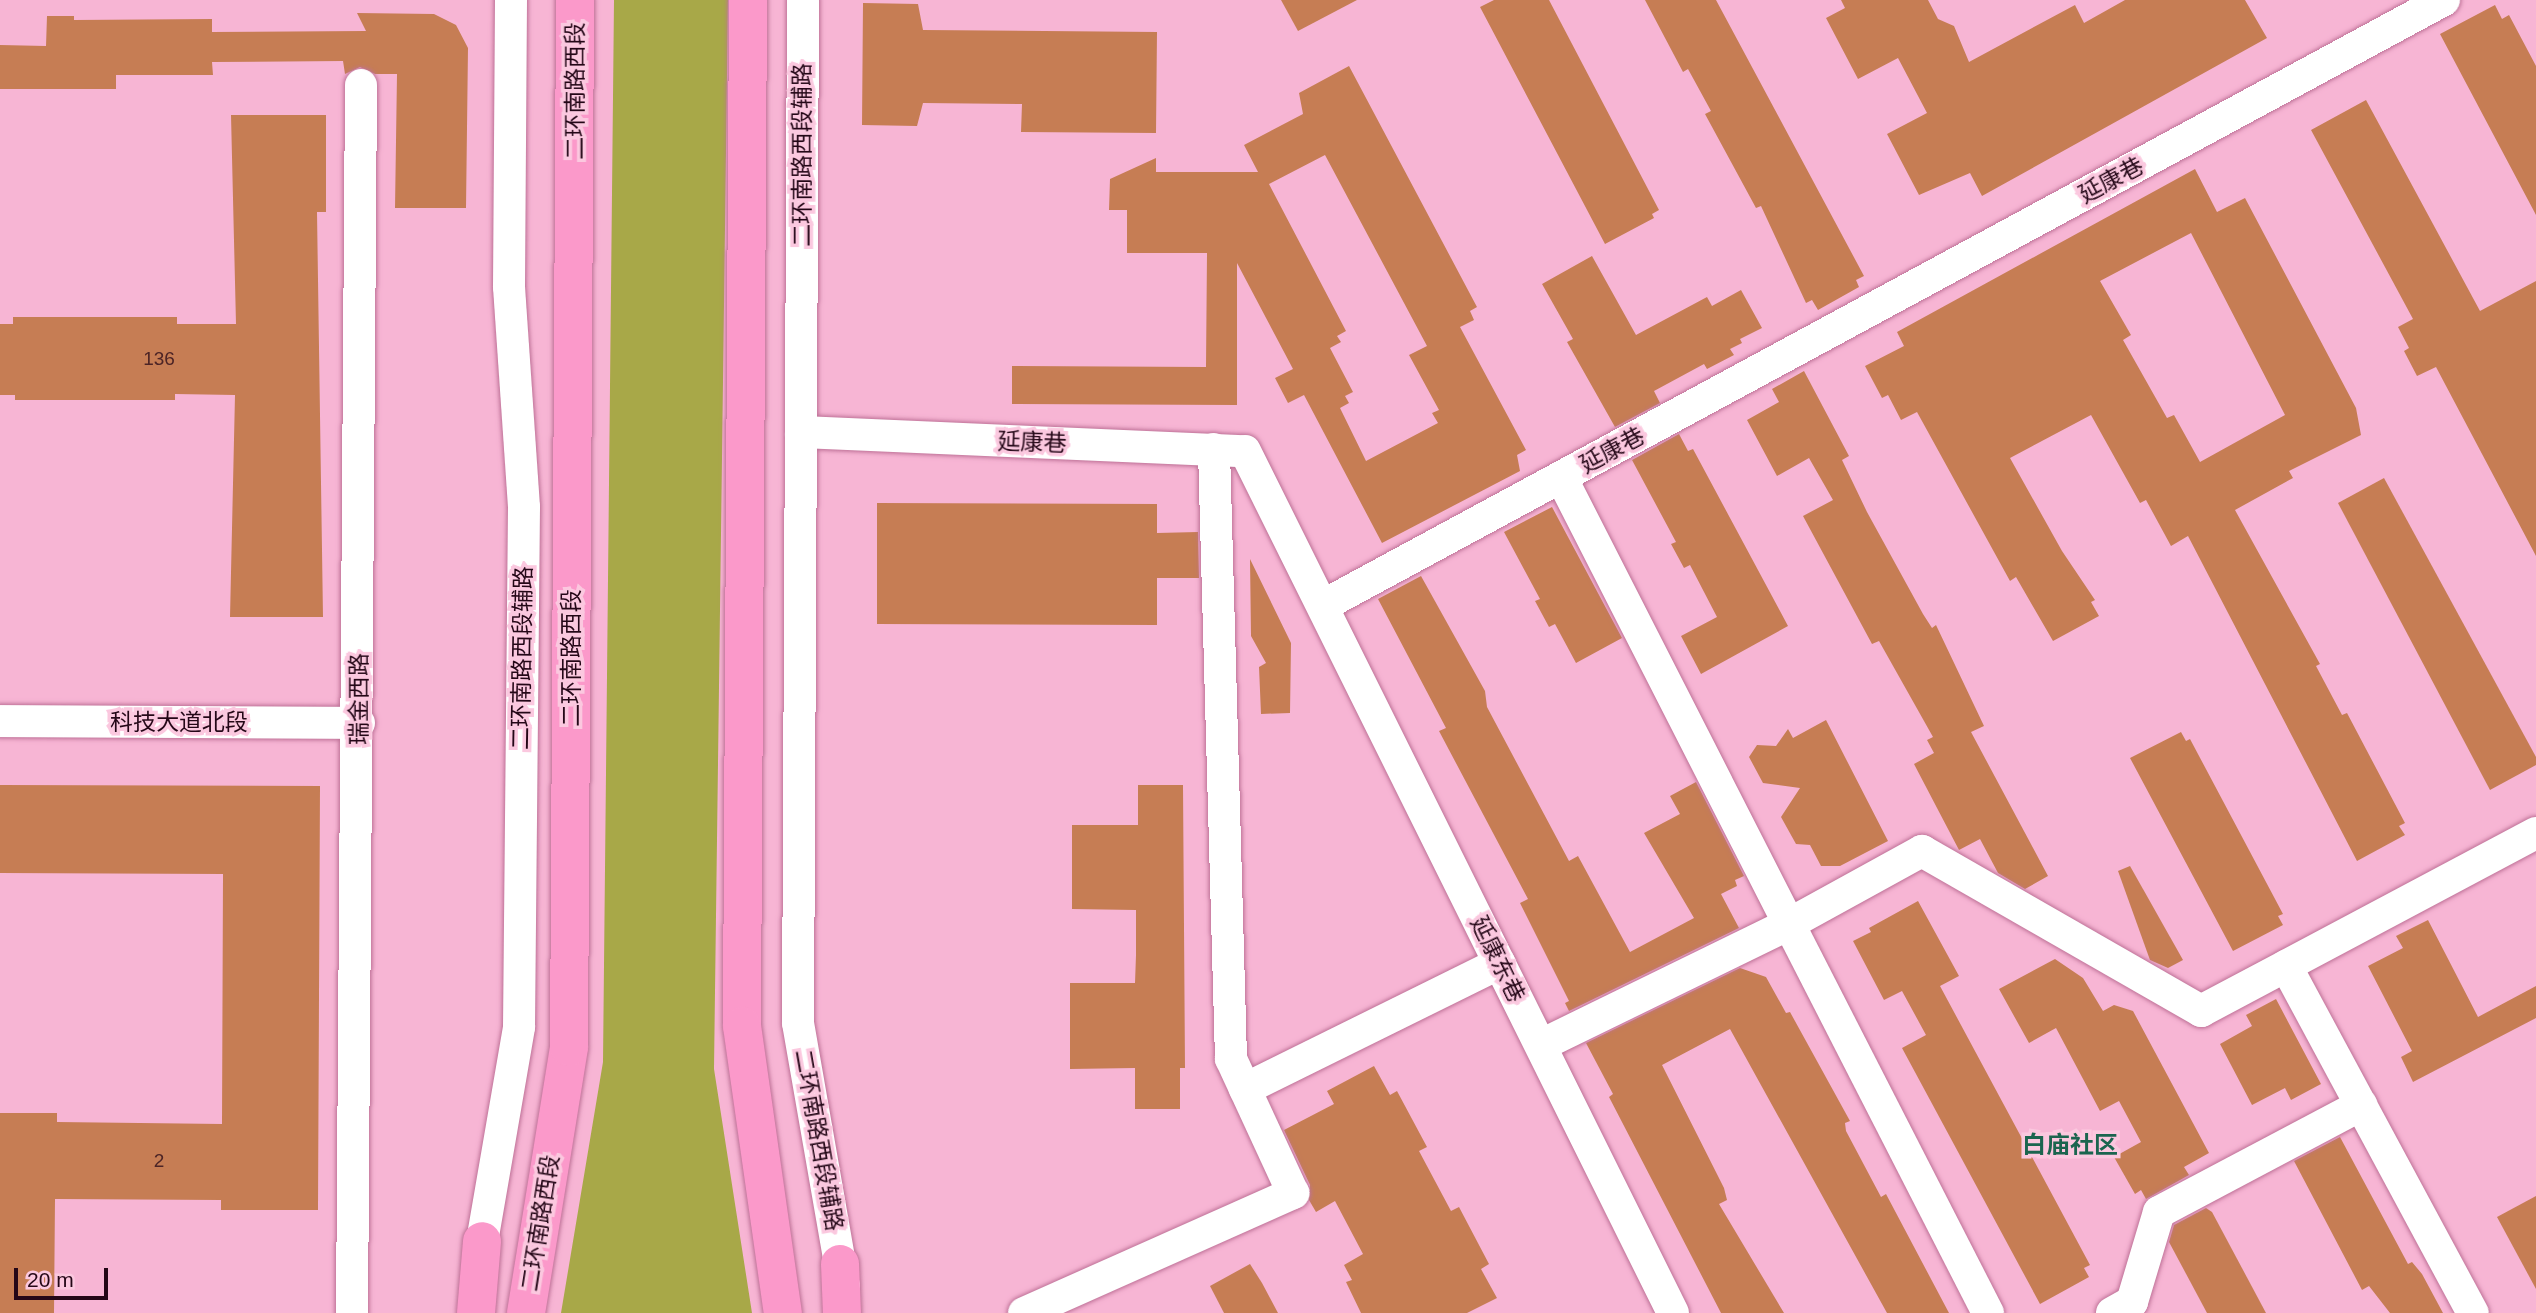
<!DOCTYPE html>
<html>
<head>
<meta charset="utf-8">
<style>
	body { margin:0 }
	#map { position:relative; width:2536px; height:1313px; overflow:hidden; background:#f7b5d4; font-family:Helvetica,"Noto Sans SC",sans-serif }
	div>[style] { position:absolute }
	.green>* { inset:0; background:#a8a848 }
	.building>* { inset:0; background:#c67d54 }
	.roads { filter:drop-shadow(0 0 2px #be7197) drop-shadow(0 0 2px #be7197) }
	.minor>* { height:32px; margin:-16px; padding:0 16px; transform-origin:16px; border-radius:16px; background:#fff }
	.highway>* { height:38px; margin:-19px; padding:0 19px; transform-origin:19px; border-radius:19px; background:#fb99ca }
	span { translate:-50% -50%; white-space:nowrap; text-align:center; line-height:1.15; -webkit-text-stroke:7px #fbc8df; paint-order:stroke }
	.number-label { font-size:19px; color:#4c2426 }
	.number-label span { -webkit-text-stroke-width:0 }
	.street-label { font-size:23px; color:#240717 }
	.neighbourhood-label { font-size:24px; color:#1b654f; font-weight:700 }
	.scale { position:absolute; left:14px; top:1268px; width:94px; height:32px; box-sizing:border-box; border:4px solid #240717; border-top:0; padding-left:9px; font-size:21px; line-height:24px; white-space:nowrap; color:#240717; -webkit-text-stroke:5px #fbc8df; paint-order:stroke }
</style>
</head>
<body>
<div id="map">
	<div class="green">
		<i style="clip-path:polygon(614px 0,728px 0,714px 1069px,752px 1313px,561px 1313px,603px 1062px)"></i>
	</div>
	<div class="building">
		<i style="clip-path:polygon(1281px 0,1357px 0,1298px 31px)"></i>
		<i style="clip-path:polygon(1494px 0,1549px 0,1659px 210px,1652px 214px,1654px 218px,1605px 244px,1480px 7px)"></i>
		<i style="clip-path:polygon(1645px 0,1716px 0,1864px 276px,1856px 280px,1859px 287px,1818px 310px,1812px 300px,1806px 303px,1761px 206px,1756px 208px,1705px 114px,1711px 111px,1688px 69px,1683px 72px)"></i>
		<i style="clip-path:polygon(1841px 0,1928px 0,1938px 19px,1954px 26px,1969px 62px,2075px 5px,2084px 23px,2125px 0,2245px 0,2267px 38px,1982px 196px,1970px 173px,1919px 195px,1887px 134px,1927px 113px,1898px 58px,1858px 79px,1826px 18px,1845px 8px)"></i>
		<i style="clip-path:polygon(863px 3px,918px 4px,923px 30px,1157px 32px,1156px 133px,1021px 132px,1022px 104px,923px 103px,917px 126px,862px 125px)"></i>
		<i style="clip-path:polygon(2495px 5px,2502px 19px,2509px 15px,2536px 66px,2536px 215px,2440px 34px)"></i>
		<i style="clip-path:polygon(357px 13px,434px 14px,456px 25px,468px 48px,466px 208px,395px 208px,397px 74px,375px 74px,360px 67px,345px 74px,343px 61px,212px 62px,213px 75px,116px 75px,116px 89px,0 89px,0 45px,46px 46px,47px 16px,74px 16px,74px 20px,212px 19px,212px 32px,366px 31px)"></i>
		<i style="clip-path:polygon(evenodd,1349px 66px,1477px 307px,1470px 311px,1474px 320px,1460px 327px,1526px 450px,1517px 455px,1520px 471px,1382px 543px,1304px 395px,1288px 403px,1275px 378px,1293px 369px,1237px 263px,1237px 405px,1012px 404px,1012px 366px,1206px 367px,1207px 253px,1127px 253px,1127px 210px,1109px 210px,1110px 179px,1156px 158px,1156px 172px,1258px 172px,1244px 145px,1303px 114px,1299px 93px,1349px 66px,1325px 155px,1427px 346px,1409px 355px,1439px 410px,1432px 413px,1438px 423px,1366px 461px,1340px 408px,1349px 403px,1345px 396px,1353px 392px,1330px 348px,1341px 342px,1337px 336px,1346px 331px,1269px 184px,1325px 155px)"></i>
		<i style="clip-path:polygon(2366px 100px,2480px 311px,2536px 281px,2536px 556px,2436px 367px,2417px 376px,2404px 351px,2409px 348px,2398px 327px,2413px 319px,2311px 130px)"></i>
		<i style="clip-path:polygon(231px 115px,326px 115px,326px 212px,317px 212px,323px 617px,230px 617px,235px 395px,175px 394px,175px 400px,15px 400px,15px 395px,0 395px,0 324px,13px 324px,13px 317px,177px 317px,177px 324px,236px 324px)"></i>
		<i style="clip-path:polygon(evenodd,2195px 169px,2217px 212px,2245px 198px,2356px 408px,2361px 435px,2289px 471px,2293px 478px,2235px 510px,2320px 664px,2316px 666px,2342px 715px,2347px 713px,2405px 823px,2399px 826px,2405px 835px,2357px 861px,2188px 536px,2171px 546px,2146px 500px,2140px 503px,2091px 415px,2010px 458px,2062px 551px,2095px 600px,2091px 602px,2099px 616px,2053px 641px,2016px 577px,2010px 581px,1917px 412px,1901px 420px,1888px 395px,1882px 398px,1865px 366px,1904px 346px,1897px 332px,2195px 169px,2191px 233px,2285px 415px,2200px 462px,2174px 415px,2167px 418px,2123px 340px,2131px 335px,2100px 281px,2191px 233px)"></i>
		<i style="clip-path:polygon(1592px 256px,1636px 335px,1707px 297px,1712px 306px,1741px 290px,1762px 328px,1740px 339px,1742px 343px,1730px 349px,1734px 355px,1707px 369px,1704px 364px,1654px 391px,1660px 403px,1615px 427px,1567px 342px,1573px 339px,1542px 284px)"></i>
		<i style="clip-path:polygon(1804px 371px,1849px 456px,1842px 460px,1867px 512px,1923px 614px,1932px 628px,1936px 625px,1984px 726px,1971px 732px,2048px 876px,2025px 889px,1998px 873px,1980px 839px,1959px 850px,1914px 764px,1934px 753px,1927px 740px,1933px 737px,1879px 641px,1872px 644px,1803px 516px,1833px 500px,1809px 458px,1777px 476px,1747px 420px,1779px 402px,1772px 389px)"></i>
		<i style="clip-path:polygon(1679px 434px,1688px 451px,1693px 449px,1788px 626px,1701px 674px,1681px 636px,1717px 617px,1690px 565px,1684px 568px,1671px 544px,1676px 542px,1632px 460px)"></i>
		<i style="clip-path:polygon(2384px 478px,2536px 757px,2536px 765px,2490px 790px,2338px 503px)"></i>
		<i style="clip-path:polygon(877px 503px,1157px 504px,1157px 533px,1198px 532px,1199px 578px,1157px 578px,1157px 625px,877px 624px)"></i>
		<i style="clip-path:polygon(1552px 507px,1622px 638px,1576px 663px,1555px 624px,1549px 627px,1535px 601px,1540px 599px,1504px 532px)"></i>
		<i style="clip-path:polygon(1250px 559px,1291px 643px,1290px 713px,1261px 714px,1259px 667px,1266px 663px,1251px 636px)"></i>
		<i style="clip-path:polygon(1421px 576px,1485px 691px,1487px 707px,1569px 861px,1578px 856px,1630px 952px,1694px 918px,1644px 833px,1680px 814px,1670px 796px,1696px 782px,1744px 876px,1735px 880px,1737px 886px,1721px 894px,1739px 928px,1569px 1011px,1565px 1003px,1569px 1001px,1520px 903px,1528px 899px,1439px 731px,1446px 728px,1378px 599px)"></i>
		<i style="clip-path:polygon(1826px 720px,1888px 841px,1840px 866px,1821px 866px,1810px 845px,1796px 844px,1781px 817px,1800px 788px,1763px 783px,1749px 757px,1757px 745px,1776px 746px,1788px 729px,1793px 738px)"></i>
		<i style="clip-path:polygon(2181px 732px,2186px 741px,2190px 739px,2283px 914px,2278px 916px,2283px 925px,2233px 951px,2130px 758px)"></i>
		<i style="clip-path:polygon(0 785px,320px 786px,318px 1210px,221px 1210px,221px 1200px,55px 1199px,54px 1313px,0 1313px,0 1113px,57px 1113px,57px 1122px,222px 1124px,223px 874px,0 873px)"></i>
		<i style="clip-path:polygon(1138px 785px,1183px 785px,1185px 1068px,1180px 1068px,1180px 1109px,1135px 1109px,1135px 1068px,1070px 1069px,1070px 983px,1135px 983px,1136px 955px,1136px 910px,1072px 909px,1072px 825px,1138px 825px)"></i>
		<i style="clip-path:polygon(2130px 866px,2183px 960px,2168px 968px,2150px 960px,2118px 871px)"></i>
		<i style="clip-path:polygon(1918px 901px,1959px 976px,1940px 986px,2090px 1265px,2084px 1268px,2089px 1277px,2040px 1304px,1902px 1048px,1926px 1035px,1902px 991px,1884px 1000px,1853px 941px,1871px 932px,1869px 928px)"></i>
		<i style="clip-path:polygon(2428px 920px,2478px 1017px,2536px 986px,2536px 1018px,2413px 1082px,2401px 1057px,2412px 1051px,2368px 966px,2403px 948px,2396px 936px)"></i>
		<i style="clip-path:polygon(2055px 959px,2083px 978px,2103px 1011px,2114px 1005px,2133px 1011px,2209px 1153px,2184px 1167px,2189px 1175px,2146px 1199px,2141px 1190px,2135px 1194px,2114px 1157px,2141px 1142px,2119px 1101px,2100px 1111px,2056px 1028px,2029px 1043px,1999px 989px)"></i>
		<i style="clip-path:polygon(1740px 968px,1766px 977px,1786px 1013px,1790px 1012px,1850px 1121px,1845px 1123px,1846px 1131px,1881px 1197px,1886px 1194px,1949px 1313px,1887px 1313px,1730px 1029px,1662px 1065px,1724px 1188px,1727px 1200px,1719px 1204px,1784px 1313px,1721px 1313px,1609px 1097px,1613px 1094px,1586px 1043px)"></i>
		<i style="clip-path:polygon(2276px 999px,2321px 1084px,2291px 1100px,2285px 1088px,2252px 1105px,2220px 1044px,2252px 1026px,2246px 1015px)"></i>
		<i style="clip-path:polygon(1374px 1066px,1390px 1095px,1397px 1091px,1427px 1147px,1419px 1151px,1451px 1211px,1459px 1207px,1489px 1264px,1481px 1269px,1497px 1298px,1467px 1313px,1361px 1313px,1346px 1282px,1352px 1280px,1344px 1265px,1363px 1254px,1335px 1201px,1316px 1212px,1309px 1200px,1310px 1185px,1284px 1130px,1334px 1104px,1327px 1091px)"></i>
		<i style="clip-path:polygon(2340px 1137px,2408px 1264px,2412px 1262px,2422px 1274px,2443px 1313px,2390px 1313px,2369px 1286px,2362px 1290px,2294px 1161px)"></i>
		<i style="clip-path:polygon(2536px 1196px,2536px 1289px,2497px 1217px)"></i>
		<i style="clip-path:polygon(2206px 1208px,2212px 1212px,2266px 1313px,2207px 1313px,2169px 1242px,2174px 1225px)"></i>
		<i style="clip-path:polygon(1250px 1264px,1262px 1283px,1278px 1313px,1224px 1313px,1210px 1286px)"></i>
	</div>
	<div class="roads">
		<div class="minor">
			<i style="left:803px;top:0;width:1023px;rotate:90.28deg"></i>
			<i style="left:798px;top:1023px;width:268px;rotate:80.1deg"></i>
			<i style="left:801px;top:432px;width:444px;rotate:2.5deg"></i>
			<i style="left:1245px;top:451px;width:962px;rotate:63.59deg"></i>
			<i style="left:1561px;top:477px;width:502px;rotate:62.98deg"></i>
			<i style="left:1789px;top:924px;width:152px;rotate:-28.8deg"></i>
			<i style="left:1922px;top:851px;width:322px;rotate:29.8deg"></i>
			<i style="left:2201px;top:1011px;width:379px;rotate:-28deg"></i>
			<i style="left:1324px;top:605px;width:1273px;rotate:-28.38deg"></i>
			<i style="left:0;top:721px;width:359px;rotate:0.3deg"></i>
			<i style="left:2286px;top:966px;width:394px;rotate:61.7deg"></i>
			<i style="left:1541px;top:1045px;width:276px;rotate:-26deg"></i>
			<i style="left:1789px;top:924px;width:437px;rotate:62.9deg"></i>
			<i style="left:1245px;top:1089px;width:284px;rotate:-26.3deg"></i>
			<i style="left:478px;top:1265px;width:242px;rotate:-80.2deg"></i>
			<i style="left:519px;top:1027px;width:520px;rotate:-89.45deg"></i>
			<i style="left:524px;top:507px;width:221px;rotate:-93.9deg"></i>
			<i style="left:509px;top:287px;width:287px;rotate:-89.6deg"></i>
			<i style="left:352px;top:1313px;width:1228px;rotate:-89.58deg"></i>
			<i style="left:1024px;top:1313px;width:295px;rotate:-24deg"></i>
			<i style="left:1293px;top:1193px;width:148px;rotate:-114.8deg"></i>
			<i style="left:1231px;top:1059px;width:610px;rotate:-91.6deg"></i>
			<i style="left:2112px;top:1313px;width:23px;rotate:-29deg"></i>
			<i style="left:2132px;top:1302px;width:94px;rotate:-73.3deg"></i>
			<i style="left:2159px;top:1212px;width:229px;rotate:-27.9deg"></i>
		</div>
		<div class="highway">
			<i style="left:748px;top:0;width:1026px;rotate:90.34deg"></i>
			<i style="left:742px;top:1026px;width:290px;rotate:81.9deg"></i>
			<i style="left:840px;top:1264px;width:49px;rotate:87.7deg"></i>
			<i style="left:476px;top:1313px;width:72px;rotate:-85.2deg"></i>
			<i style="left:526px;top:1313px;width:269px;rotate:-80.8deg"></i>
			<i style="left:569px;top:1047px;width:1047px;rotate:-89.67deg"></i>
		</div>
	</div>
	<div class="number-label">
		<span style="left:159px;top:359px">136</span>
		<span style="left:159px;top:1161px">2</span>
	</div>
	<div class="street-label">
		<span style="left:575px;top:91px;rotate:-90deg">二环南路西段</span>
		<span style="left:802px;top:155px;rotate:-90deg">二环南路西段辅路</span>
		<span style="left:2111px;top:180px;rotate:-28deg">延康巷</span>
		<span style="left:1032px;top:442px;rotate:2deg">延康巷</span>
		<span style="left:1612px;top:450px;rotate:-28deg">延康巷</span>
		<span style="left:522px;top:658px;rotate:-89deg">二环南路西段辅路</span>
		<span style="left:571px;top:658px;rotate:-90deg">二环南路西段</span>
		<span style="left:359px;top:699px;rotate:-90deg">瑞金西路</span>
		<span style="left:179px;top:722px">科技大道北段</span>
		<span style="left:1498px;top:959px;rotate:64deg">延康东巷</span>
		<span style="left:819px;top:1140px;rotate:80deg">二环南路西段辅路</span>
		<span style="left:540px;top:1223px;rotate:-81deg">二环南路西段</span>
	</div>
	<div class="neighbourhood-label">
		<span style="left:2070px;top:1145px">白庙社区</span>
	</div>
	<div class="scale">20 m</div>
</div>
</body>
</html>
